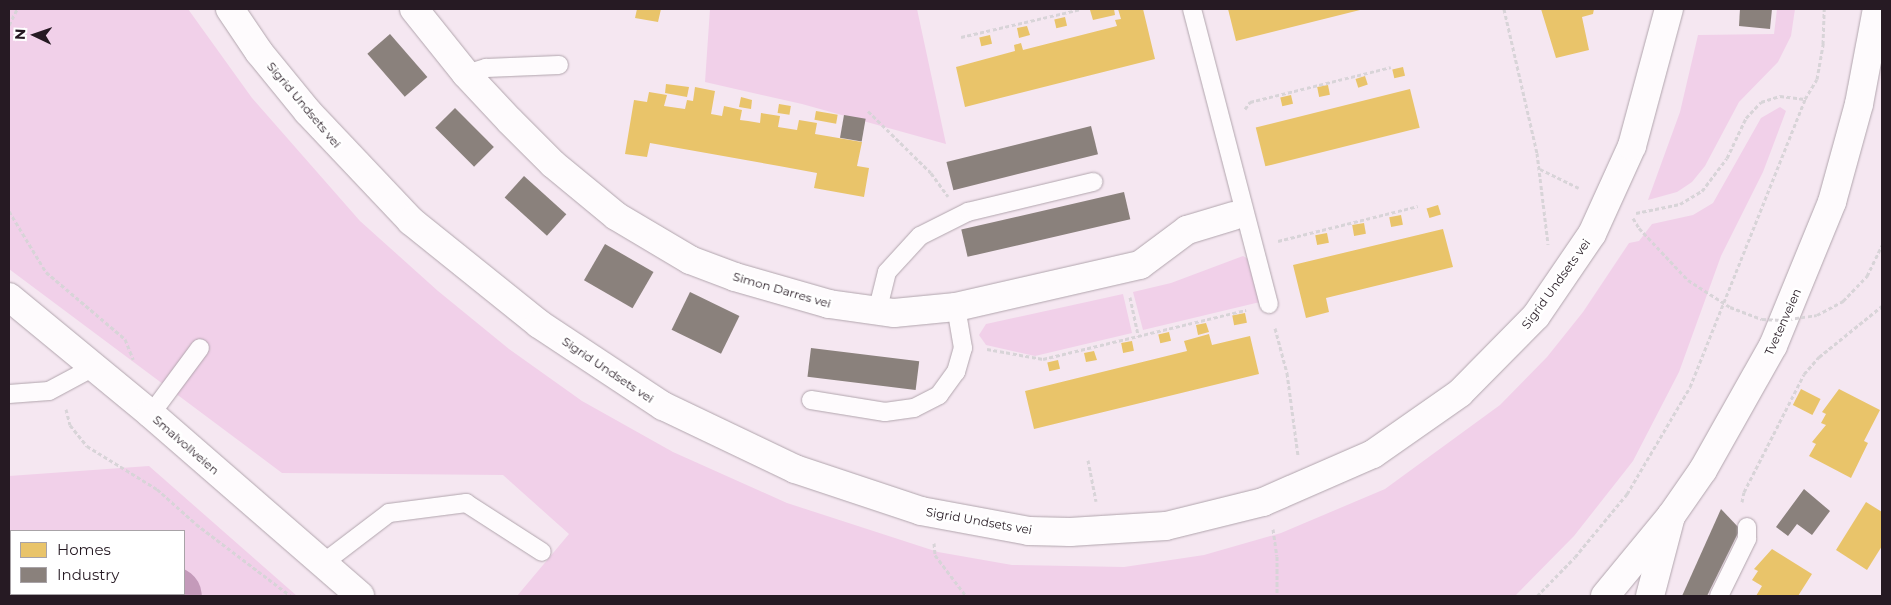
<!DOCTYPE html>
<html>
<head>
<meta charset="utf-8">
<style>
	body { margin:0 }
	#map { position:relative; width:1891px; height:605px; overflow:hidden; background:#f5e7f1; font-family:Montserrat,sans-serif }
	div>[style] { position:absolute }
	.green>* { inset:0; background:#f1d0e9 }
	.homes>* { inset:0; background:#e9c46a; transform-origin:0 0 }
	.industry>* { inset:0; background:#8a817c; transform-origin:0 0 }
	.river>* { height:58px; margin:-29px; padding:0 29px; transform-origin:29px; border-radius:29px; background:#c49aba }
	.path>* { height:3px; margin-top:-1.5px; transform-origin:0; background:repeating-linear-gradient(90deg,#d8d4d8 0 4px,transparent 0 6.5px) }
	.roads { filter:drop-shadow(0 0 1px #b1a5ad) drop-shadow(0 0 1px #b1a5ad) }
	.lane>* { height:18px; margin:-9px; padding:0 9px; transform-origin:9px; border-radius:9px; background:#fefbfd }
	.street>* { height:28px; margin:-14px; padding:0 14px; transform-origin:14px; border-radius:14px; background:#fefbfd }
	.secondary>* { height:28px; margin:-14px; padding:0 14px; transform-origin:14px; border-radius:14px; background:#fefbfd }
	.path-bridge>* { height:3px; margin-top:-1.5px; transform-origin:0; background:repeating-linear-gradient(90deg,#d8d4d8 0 4px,transparent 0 6.5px) }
	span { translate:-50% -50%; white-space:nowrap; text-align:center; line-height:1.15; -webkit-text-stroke:5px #fff; paint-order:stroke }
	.street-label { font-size:12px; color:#261a23 }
	.frame { position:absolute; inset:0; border:10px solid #261a23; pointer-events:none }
	.legend { position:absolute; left:10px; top:530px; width:175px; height:65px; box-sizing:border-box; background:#fff; border:1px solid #a8a3a7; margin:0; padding:6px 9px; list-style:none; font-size:15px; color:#261a23 }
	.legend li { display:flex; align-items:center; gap:10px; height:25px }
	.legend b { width:25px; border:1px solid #a8a3a7 }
	.north { position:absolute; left:10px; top:10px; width:50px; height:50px; -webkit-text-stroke:4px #fff; paint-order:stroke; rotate:273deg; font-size:14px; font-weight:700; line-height:20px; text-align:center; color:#261a23 }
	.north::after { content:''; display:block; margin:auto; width:18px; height:22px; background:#261a23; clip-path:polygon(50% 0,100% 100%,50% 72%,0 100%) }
</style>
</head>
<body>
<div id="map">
	<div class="green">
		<i style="clip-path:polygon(9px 9px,188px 9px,252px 98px,360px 221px,438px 291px,509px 349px,582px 401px,673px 452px,787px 503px,938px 552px,1012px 565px,1124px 567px,1204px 555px,1281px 533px,1385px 489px,1500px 405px,1547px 357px,1583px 312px,1629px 243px,1639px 241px,1652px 224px,1693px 215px,1713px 203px,1761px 118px,1780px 107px,1786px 111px,1763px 172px,1721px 256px,1679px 372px,1633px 461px,1574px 536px,1515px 596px,517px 596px,569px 534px,503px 475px,282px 473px,9px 269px)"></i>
		<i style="clip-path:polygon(710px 9px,917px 9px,946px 144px,802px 104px,705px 82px)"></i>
		<i style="clip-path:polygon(1777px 9px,1795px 9px,1791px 36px,1778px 62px,1739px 102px,1705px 166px,1692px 182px,1677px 192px,1648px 200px,1680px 112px,1698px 35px,1774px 34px)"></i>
		<i style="clip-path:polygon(1243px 256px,1250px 260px,1260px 302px,1143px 330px,1133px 292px,1171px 283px)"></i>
		<i style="clip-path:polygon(1123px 294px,1132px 333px,1035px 356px,986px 345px,979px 335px,986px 324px)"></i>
		<i style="clip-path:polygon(evenodd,149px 466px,297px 596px,9px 596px,9px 476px,149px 466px,184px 531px,184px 594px,11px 594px,11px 531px,184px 531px)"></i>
	</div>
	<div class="homes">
		<i style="clip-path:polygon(637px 9px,661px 9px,658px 22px,635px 18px)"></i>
		<i style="clip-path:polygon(1114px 9px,1115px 15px,1093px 20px,1090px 10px)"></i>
		<i style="clip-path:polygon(1118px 9px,1143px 9px,1155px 59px,965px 107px,956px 67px,1015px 51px,1014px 45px,1021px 43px,1023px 50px,1117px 26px,1115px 20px,1121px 19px)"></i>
		<i style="clip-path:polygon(1228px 9px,1364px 9px,1236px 41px)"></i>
		<i style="clip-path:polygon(1541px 9px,1594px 9px,1593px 14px,1582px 17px,1589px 50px,1556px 58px)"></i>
		<i style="left:1065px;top:17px;width:9px;height:11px;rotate:77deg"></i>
		<i style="clip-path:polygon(1027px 26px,1030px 35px,1019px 38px,1017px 28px)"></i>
		<i style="left:990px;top:35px;width:9px;height:11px;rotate:77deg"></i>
		<i style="left:1403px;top:67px;width:9px;height:11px;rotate:77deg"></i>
		<i style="left:1365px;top:76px;width:9px;height:10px;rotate:72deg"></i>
		<i style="clip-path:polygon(666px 84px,689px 87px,687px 97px,665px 93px)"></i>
		<i style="left:1328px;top:85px;width:10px;height:11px;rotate:79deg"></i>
		<i style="clip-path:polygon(695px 87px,715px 91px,711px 114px,722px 116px,724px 106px,742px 110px,740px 120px,748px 121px,760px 123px,761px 113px,780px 116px,778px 127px,797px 130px,799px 120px,817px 123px,815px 134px,862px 142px,857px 166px,869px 168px,864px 197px,814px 188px,817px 173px,779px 166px,650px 143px,647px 157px,625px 154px,634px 100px,647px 102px,649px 92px,667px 95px,664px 106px,685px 109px,687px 100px,693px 101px)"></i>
		<i style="left:1410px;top:89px;width:40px;height:159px;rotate:76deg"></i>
		<i style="left:1291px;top:95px;width:9px;height:11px;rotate:77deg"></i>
		<i style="clip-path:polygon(741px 97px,752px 100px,751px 109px,739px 107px)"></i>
		<i style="left:779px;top:104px;width:12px;height:9px;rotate:9deg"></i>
		<i style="left:816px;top:111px;width:22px;height:9px;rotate:10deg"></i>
		<i style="left:1438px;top:205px;width:10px;height:12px;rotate:73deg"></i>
		<i style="left:1401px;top:215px;width:10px;height:12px;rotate:79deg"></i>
		<i style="left:1364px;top:223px;width:11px;height:12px;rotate:80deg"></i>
		<i style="clip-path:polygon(1443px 229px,1453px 267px,1326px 298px,1329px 312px,1306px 318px,1293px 265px)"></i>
		<i style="left:1327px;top:233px;width:10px;height:12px;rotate:79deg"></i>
		<i style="left:1245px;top:313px;width:10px;height:13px;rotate:79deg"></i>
		<i style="clip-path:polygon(1206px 323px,1209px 332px,1198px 335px,1196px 325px)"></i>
		<i style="left:1169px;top:332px;width:9px;height:11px;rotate:77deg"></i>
		<i style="clip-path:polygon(1209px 334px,1212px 345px,1250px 336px,1259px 374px,1034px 429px,1025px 391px,1187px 351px,1184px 341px)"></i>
		<i style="left:1132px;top:341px;width:10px;height:11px;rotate:79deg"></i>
		<i style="clip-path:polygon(1094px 351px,1097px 360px,1086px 362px,1084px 353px)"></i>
		<i style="left:1058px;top:360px;width:9px;height:11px;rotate:77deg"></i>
		<i style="left:1801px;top:389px;width:22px;height:18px;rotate:27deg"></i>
		<i style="clip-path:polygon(1839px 389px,1880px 410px,1864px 441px,1868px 443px,1851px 478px,1809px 456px,1816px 444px,1812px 442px,1826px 425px,1821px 423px,1826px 414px,1822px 412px)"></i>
		<i style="clip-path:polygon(1866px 502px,1882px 512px,1882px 546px,1867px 570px,1836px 550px)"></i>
		<i style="clip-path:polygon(1772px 549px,1812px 574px,1798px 596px,1752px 596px,1756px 596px,1762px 586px,1752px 580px,1758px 571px,1754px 569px)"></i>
	</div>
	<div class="industry">
		<i style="clip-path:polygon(1740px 9px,1772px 9px,1770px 29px,1739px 26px)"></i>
		<i style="left:390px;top:34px;width:57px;height:30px;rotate:49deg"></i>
		<i style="left:455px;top:108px;width:55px;height:28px;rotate:45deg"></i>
		<i style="left:844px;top:115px;width:22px;height:23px;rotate:10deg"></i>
		<i style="left:1091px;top:126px;width:29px;height:149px;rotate:76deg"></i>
		<i style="left:524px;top:176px;width:57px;height:29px;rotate:42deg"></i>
		<i style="left:1124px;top:192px;width:28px;height:167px;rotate:77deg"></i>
		<i style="left:605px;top:244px;width:56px;height:42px;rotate:30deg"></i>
		<i style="left:690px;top:292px;width:55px;height:42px;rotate:26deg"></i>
		<i style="left:811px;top:348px;width:109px;height:29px;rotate:7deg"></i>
		<i style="clip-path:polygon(1804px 489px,1830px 511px,1812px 535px,1797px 524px,1788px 536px,1776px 527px)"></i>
		<i style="clip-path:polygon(1721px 509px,1740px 529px,1707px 596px,1682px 596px)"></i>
	</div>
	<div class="river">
		<i style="left:166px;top:594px;width:7px;rotate:16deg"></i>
		<i style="left:57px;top:596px;width:3px;rotate:-45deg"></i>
	</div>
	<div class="path">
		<i style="left:1504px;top:9px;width:148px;rotate:77.1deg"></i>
		<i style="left:1537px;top:153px;width:92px;rotate:83.1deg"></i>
		<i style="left:9px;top:25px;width:18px;rotate:-63deg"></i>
		<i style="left:961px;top:37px;width:123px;rotate:-13.1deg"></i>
		<i style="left:1245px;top:109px;width:9px;rotate:-54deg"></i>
		<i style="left:1250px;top:102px;width:145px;rotate:-13.9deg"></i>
		<i style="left:868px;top:111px;width:88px;rotate:44.5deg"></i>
		<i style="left:931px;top:173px;width:29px;rotate:54deg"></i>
		<i style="left:1540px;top:169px;width:43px;rotate:26deg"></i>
		<i style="left:9px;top:211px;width:71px;rotate:58.8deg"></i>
		<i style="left:46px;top:272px;width:104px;rotate:40.3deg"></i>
		<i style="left:125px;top:339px;width:22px;rotate:68deg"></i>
		<i style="left:1636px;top:213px;width:45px;rotate:-11.6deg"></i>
		<i style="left:1680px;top:204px;width:26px;rotate:-31deg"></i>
		<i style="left:1702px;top:191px;width:41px;rotate:-52.9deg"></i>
		<i style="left:1727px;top:158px;width:44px;rotate:-64.6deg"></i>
		<i style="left:1746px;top:118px;width:22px;rotate:-47deg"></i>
		<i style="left:1761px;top:102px;width:20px;rotate:-18deg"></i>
		<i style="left:1780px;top:96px;width:25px;rotate:7deg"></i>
		<i style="left:1633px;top:218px;width:12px;rotate:59deg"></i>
		<i style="left:1278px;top:241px;width:144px;rotate:-14deg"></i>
		<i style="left:1867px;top:276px;width:34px;rotate:-64deg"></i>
		<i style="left:1130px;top:297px;width:40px;rotate:78deg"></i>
		<i style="left:1275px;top:328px;width:47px;rotate:75.1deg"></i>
		<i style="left:1287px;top:373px;width:83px;rotate:82.4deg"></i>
		<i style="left:987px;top:349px;width:57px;rotate:10.1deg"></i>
		<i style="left:1043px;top:359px;width:209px;rotate:-13.6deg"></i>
		<i style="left:66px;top:409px;width:16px;rotate:76deg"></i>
		<i style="left:70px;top:425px;width:27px;rotate:51deg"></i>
		<i style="left:87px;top:446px;width:82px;rotate:31.6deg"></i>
		<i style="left:157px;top:489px;width:52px;rotate:41.9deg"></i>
		<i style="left:196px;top:524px;width:119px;rotate:37.2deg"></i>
		<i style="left:1088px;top:460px;width:42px;rotate:79deg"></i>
		<i style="left:1742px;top:502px;width:10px;rotate:-79deg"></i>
		<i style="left:1744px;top:492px;width:132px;rotate:-63deg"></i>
		<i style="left:1804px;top:374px;width:23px;rotate:-49deg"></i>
		<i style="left:1819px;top:357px;width:81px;rotate:-39deg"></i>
		<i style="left:1273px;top:529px;width:27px;rotate:82deg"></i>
		<i style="left:1277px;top:556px;width:40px;rotate:90deg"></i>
		<i style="left:934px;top:543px;width:12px;rotate:85deg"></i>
		<i style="left:935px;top:555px;width:51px;rotate:52.9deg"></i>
		<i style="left:1537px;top:596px;width:54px;rotate:-45.7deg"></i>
		<i style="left:1575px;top:557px;width:82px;rotate:-50.5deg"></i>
		<i style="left:1627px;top:494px;width:124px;rotate:-59.5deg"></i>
		<i style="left:1690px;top:387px;width:310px;rotate:-68.2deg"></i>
		<i style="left:1805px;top:99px;width:23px;rotate:-59deg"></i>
		<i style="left:1817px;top:79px;width:36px;rotate:-80deg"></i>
		<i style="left:1823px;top:44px;width:35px;rotate:-88deg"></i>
	</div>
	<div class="roads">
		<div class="lane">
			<i style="left:1192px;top:9px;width:305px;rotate:75.4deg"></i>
			<i style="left:466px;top:74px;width:21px;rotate:-17deg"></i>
			<i style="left:486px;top:68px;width:73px;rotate:-2.4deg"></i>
			<i style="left:877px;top:312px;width:41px;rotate:-76deg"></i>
			<i style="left:887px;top:272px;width:49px;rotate:-47.5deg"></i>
			<i style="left:920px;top:236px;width:54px;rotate:-26.6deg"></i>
			<i style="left:968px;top:212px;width:129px;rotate:-13.5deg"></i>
			<i style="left:9px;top:394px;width:40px;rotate:-4.3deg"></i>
			<i style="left:49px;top:391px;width:49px;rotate:-28.1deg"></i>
			<i style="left:811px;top:400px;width:75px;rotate:9.2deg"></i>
			<i style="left:885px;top:412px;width:29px;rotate:-8deg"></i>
			<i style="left:914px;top:408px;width:28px;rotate:-27deg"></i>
			<i style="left:939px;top:395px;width:29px;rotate:-54deg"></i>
			<i style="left:956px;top:372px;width:25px;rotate:-74deg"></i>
			<i style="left:963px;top:348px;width:42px;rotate:-99.7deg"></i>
			<i style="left:151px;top:414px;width:82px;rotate:-53.4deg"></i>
			<i style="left:322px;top:564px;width:84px;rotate:-37.3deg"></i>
			<i style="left:389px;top:513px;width:78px;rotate:-7.4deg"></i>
			<i style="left:466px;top:503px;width:90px;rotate:32.8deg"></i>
			<i style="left:1719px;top:596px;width:64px;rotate:-63.8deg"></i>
			<i style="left:1747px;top:539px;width:12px;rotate:-90deg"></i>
		</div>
		<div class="street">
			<i style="left:230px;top:9px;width:52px;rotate:56deg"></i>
			<i style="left:259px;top:52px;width:77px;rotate:50.8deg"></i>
			<i style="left:308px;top:112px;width:150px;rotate:46.6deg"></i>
			<i style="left:411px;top:221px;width:164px;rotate:38.8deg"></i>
			<i style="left:539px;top:324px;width:149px;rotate:33.5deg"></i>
			<i style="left:663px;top:406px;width:146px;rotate:25.5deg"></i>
			<i style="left:795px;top:469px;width:133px;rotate:18.4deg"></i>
			<i style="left:921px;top:511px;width:110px;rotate:10.5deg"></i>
			<i style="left:1029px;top:531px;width:41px;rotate:1.4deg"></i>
			<i style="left:1070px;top:532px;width:96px;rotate:-3.6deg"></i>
			<i style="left:1166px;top:526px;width:100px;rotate:-13.9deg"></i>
			<i style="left:1263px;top:502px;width:120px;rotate:-23.6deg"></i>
			<i style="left:1373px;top:454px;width:106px;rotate:-35deg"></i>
			<i style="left:1460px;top:393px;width:108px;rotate:-45.4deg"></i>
			<i style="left:1536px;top:316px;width:99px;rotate:-55.7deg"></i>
			<i style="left:1592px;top:234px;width:97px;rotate:-65.6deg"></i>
			<i style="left:1632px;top:146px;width:142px;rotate:-74.9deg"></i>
			<i style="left:414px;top:9px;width:83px;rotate:51.3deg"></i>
			<i style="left:466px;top:74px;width:64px;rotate:46.9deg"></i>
			<i style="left:510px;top:121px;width:61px;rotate:45deg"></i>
			<i style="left:553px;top:164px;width:82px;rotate:39.5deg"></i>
			<i style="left:616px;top:216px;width:86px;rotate:30.7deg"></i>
			<i style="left:690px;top:260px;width:48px;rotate:20.7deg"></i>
			<i style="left:735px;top:277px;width:98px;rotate:16deg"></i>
			<i style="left:829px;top:304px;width:66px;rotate:7.9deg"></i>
			<i style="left:894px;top:313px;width:62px;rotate:-5.5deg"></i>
			<i style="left:956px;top:307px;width:189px;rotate:-12.9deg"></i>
			<i style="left:1140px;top:265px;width:59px;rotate:-36.7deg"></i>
			<i style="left:1187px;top:230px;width:48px;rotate:-16.9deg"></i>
			<i style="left:1650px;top:596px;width:83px;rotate:-75.3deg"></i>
		</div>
		<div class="secondary">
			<i style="left:9px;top:297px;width:184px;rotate:39.5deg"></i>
			<i style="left:151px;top:414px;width:277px;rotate:41deg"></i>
			<i style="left:1605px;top:596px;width:104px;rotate:-50.5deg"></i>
			<i style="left:1671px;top:516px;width:56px;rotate:-55.2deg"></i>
			<i style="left:1703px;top:470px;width:142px;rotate:-60.6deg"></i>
			<i style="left:1773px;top:346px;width:156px;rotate:-67.7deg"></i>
			<i style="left:1832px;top:202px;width:102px;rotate:-74.6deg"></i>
			<i style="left:1859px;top:104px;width:97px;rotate:-79.3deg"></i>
		</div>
	</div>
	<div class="path-bridge">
		<i style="left:1639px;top:228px;width:71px;rotate:46.7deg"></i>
		<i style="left:1688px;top:280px;width:50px;rotate:32.7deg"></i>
		<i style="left:1730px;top:307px;width:34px;rotate:21deg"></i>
		<i style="left:1762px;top:319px;width:20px;rotate:3deg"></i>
		<i style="left:1782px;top:320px;width:35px;rotate:-8deg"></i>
		<i style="left:1817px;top:315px;width:30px;rotate:-28deg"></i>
		<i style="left:1843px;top:301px;width:35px;rotate:-46deg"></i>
	</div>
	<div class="street-label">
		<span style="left:304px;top:105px;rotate:50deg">Sigrid Undsets vei</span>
		<span style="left:1556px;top:284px;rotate:-54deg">Sigrid Undsets vei</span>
		<span style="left:782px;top:290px;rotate:16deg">Simon Darres vei</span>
		<span style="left:1783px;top:322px;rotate:-66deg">Tvetenveien</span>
		<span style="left:608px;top:370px;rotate:34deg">Sigrid Undsets vei</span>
		<span style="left:186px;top:445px;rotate:41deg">Smalvollveien</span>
		<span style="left:979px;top:521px;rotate:10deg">Sigrid Undsets vei</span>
	</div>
	<div class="frame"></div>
	<ul class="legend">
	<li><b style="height:14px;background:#e9c46a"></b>Homes</li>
	<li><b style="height:14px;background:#8a817c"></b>Industry</li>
	</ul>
	<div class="north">N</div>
</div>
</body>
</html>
